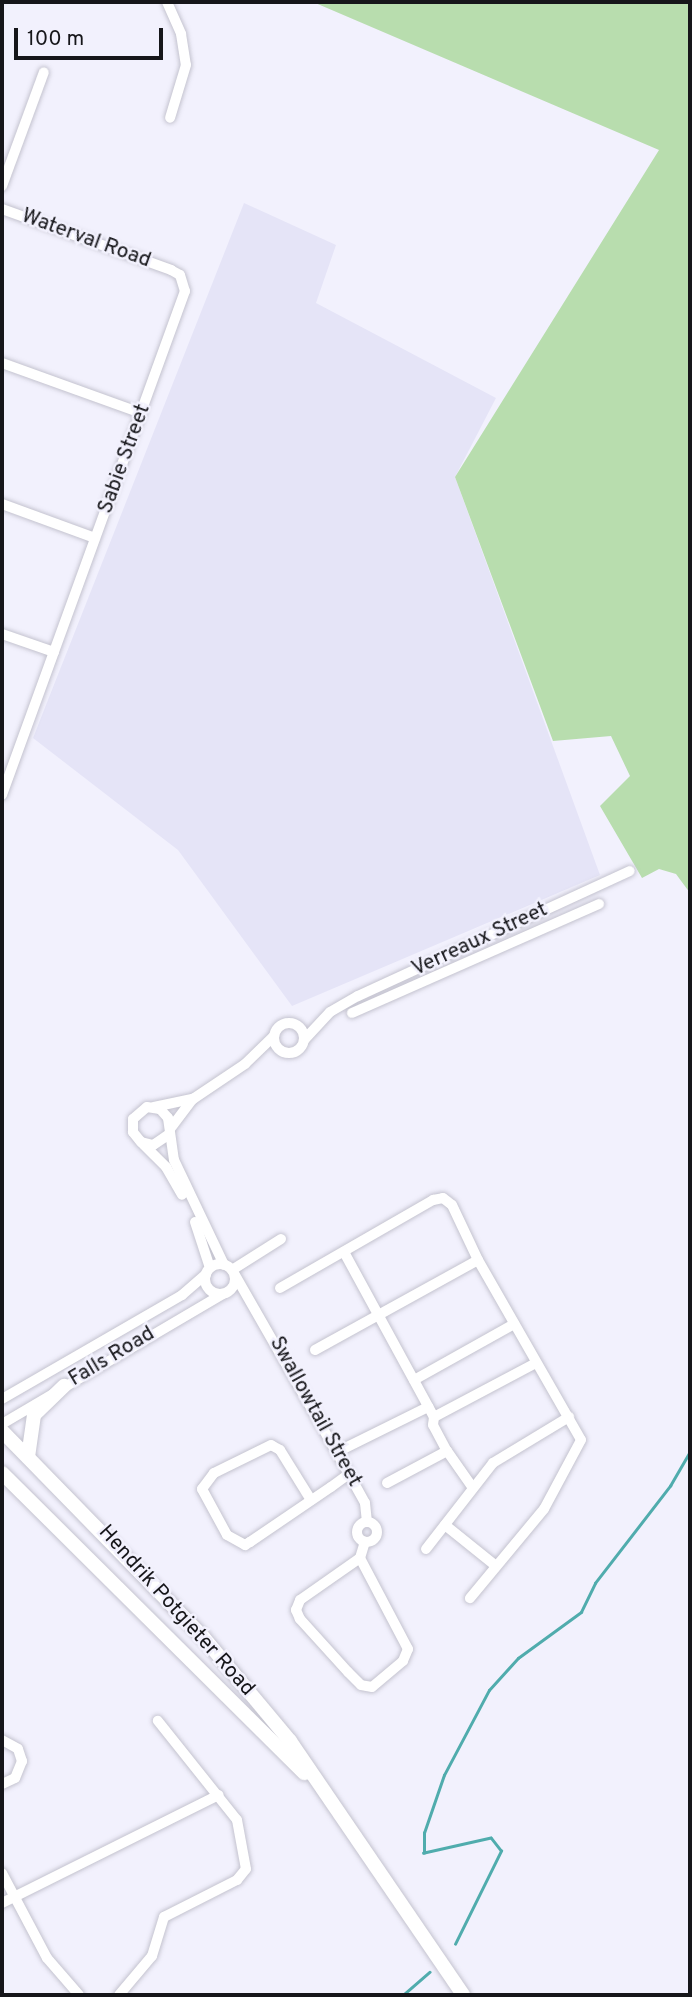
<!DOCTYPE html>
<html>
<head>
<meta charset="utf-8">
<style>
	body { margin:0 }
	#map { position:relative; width:692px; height:1997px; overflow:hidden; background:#f2f1fd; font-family:Overpass,sans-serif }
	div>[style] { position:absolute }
	.built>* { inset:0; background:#e5e4f7 }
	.green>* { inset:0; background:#b8ddae }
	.stream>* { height:2.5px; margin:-1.25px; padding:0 1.25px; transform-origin:1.25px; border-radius:1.25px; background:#50acad }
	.roads { filter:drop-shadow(0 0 2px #c4c3cf) drop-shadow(0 0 2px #c4c3cf) }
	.street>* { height:10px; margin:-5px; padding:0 5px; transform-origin:5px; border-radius:5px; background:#fff }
	.street>.ring { margin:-5px; padding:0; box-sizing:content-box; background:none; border:10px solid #fff; border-radius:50% }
	.secondary>* { height:14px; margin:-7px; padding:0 7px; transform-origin:7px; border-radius:7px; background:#fff }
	span { translate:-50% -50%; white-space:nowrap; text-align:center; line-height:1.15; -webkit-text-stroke:5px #f2f1fd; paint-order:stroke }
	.street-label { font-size:21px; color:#16161a }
	.frame { position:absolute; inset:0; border:4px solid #16161a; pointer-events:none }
	.scale { position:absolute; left:14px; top:28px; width:149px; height:32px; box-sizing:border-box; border:4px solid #16161a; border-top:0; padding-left:9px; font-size:21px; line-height:24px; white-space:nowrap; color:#16161a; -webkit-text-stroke:5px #f2f1fd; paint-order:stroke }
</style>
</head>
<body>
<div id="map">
	<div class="built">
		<i style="clip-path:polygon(244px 203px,336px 245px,316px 303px,496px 398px,455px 477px,600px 875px,292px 1006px,178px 850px,33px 738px)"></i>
	</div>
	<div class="green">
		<i style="clip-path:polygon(313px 2px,690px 2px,690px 893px,676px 874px,659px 869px,642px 878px,600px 806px,630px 776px,611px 736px,553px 741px,455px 477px,659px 150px)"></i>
	</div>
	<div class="stream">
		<i style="left:455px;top:1944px;width:104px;rotate:-63.7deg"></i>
		<i style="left:501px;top:1851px;width:16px;rotate:-128deg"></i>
		<i style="left:491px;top:1838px;width:69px;rotate:167.4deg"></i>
		<i style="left:424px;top:1853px;width:20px;rotate:-90deg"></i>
		<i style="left:424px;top:1833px;width:61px;rotate:-71deg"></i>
		<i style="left:444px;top:1775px;width:96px;rotate:-62.1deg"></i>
		<i style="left:489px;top:1690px;width:43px;rotate:-47.8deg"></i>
		<i style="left:518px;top:1658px;width:78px;rotate:-36.1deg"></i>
		<i style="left:581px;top:1612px;width:32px;rotate:-64deg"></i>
		<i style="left:595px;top:1583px;width:123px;rotate:-52.3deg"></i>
		<i style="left:670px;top:1486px;width:39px;rotate:-60deg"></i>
		<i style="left:403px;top:1995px;width:35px;rotate:-41deg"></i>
	</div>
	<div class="roads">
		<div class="street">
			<i style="left:167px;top:2px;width:35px;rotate:66deg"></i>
			<i style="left:181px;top:34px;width:31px;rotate:81deg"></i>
			<i style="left:186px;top:65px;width:55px;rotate:106.8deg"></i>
			<i style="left:2px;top:186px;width:121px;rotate:-69.8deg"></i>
			<i style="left:2px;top:209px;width:180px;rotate:19.8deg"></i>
			<i style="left:171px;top:270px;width:10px;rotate:29deg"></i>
			<i style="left:180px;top:275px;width:17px;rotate:73deg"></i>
			<i style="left:185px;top:291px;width:536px;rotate:109.96deg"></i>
			<i style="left:2px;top:363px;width:148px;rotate:19.8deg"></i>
			<i style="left:2px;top:504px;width:99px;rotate:20.1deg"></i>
			<i style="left:2px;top:634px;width:55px;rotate:19.1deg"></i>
			<i style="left:352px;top:1013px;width:270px;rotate:-23.8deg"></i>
			<i class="ring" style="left:274px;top:1023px;width:20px;height:20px"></i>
			<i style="left:304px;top:1040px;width:38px;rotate:-47deg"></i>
			<i style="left:330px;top:1012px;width:32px;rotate:-30deg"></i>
			<i style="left:358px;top:996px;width:299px;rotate:-24.7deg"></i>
			<i style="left:154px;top:1107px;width:40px;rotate:-12deg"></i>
			<i style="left:170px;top:1129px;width:38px;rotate:-53deg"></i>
			<i style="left:193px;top:1099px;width:63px;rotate:-33.9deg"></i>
			<i style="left:245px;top:1064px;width:40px;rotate:-44deg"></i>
			<i style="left:168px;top:1135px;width:18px;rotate:146deg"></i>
			<i style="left:153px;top:1145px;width:12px;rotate:-166deg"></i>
			<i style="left:141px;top:1142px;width:13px;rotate:-129deg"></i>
			<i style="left:133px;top:1132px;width:13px;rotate:-90deg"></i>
			<i style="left:133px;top:1119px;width:18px;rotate:-41deg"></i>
			<i style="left:147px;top:1107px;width:13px;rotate:9deg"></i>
			<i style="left:160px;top:1109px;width:12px;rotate:48deg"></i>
			<i style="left:168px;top:1118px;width:42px;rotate:81.9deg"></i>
			<i style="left:174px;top:1160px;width:116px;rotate:64.5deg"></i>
			<i style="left:143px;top:1144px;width:33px;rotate:45deg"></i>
			<i style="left:166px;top:1167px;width:32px;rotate:60deg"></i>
			<i style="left:195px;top:1222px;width:48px;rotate:71.9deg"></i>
			<i style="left:344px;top:1252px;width:188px;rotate:61.4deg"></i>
			<i style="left:434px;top:1417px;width:8px;rotate:97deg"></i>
			<i style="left:433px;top:1425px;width:30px;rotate:62deg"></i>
			<i style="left:447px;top:1451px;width:45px;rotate:54.9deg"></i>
			<i class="ring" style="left:205px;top:1264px;width:20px;height:20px"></i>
			<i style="left:232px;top:1270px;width:58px;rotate:-32.3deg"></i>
			<i style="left:235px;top:1275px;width:229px;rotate:60.2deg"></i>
			<i style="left:349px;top:1474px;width:33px;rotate:61deg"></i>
			<i style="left:365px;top:1503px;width:18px;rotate:84deg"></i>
			<i style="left:280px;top:1288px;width:177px;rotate:-29.9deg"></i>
			<i style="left:433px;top:1200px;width:10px;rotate:-11deg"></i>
			<i style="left:443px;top:1198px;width:11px;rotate:38deg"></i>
			<i style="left:452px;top:1205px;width:61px;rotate:64.7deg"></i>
			<i style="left:478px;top:1260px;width:207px;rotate:60.2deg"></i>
			<i style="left:581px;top:1440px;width:78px;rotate:118.2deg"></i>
			<i style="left:544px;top:1509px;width:116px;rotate:129.7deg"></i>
			<i style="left:315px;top:1350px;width:186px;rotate:-28.9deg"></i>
			<i style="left:414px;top:1380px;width:115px;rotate:-29.2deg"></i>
			<i style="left:2px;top:1399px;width:208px;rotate:-30deg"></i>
			<i style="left:182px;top:1295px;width:32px;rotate:-41deg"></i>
			<i style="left:434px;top:1417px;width:115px;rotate:-27.9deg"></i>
			<i style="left:2px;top:1424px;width:256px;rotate:-30.5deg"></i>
			<i style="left:337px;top:1452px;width:102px;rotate:-26.3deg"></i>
			<i style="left:387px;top:1483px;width:68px;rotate:-28.1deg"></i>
			<i style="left:311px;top:1500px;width:59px;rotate:-121.8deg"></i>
			<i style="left:280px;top:1450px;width:10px;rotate:-151deg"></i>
			<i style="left:271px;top:1445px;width:64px;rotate:153.8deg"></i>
			<i style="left:214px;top:1473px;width:20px;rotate:127deg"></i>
			<i style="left:202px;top:1489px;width:52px;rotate:61.5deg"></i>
			<i style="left:227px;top:1535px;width:21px;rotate:29deg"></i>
			<i style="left:245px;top:1545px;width:6px;rotate:-31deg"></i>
			<i style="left:250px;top:1542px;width:98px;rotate:-34.2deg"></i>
			<i style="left:331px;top:1487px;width:22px;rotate:-36deg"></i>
			<i class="ring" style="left:357px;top:1522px;width:10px;height:10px"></i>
			<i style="left:445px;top:1525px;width:65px;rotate:38.8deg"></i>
			<i style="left:426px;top:1549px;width:109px;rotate:-52.1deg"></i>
			<i style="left:493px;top:1463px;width:89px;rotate:-31.2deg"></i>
			<i style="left:360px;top:1558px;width:103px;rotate:62.2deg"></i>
			<i style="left:408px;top:1649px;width:13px;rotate:113deg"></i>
			<i style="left:403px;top:1661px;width:40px;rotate:140deg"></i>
			<i style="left:372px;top:1687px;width:11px;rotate:-170deg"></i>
			<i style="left:361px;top:1685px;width:18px;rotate:-135deg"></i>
			<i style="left:348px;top:1672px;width:72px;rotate:-132.2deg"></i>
			<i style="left:300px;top:1619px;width:10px;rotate:-114deg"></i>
			<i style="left:296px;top:1610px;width:11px;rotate:-68deg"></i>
			<i style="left:300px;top:1600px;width:73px;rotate:-35deg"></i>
			<i style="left:360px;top:1558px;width:17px;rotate:-73deg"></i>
			<i style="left:2px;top:1740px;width:18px;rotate:29deg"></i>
			<i style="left:18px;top:1749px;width:13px;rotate:72deg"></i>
			<i style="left:22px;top:1761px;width:18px;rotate:112deg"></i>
			<i style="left:15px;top:1778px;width:14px;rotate:155deg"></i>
			<i style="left:2px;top:1873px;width:96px;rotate:62.1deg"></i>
			<i style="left:47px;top:1958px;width:49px;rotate:49.1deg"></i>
			<i style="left:2px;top:1903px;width:242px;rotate:-26.5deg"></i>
			<i style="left:119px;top:1995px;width:51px;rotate:-49.8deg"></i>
			<i style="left:152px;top:1956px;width:41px;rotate:-72.9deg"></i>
			<i style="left:164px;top:1917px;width:82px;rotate:-26.9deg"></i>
			<i style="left:237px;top:1880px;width:14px;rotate:-51deg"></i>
			<i style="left:246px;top:1869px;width:50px;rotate:-100.4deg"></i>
			<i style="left:237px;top:1820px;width:127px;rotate:-128.6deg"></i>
		</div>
		<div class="secondary">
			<i style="left:2px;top:1431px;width:289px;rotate:45.7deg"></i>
			<i style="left:204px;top:1638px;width:134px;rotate:50.1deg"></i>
			<i style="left:290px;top:1741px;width:307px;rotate:55.7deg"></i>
			<i style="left:28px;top:1457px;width:42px;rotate:-81.9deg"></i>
			<i style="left:34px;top:1415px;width:42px;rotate:-44deg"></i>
			<i style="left:2px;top:1473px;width:426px;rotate:44.8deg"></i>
		</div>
	</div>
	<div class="street-label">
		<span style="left:86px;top:239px;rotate:20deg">Waterval Road</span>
		<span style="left:125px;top:459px;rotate:-70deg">Sabie Street</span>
		<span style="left:480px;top:940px;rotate:-25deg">Verreaux Street</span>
		<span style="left:112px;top:1357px;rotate:-31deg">Falls Road</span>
		<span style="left:315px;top:1412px;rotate:61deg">Swallowtail Street</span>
		<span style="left:176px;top:1611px;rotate:48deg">Hendrik Potgieter Road</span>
	</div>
	<div class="frame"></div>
	<div class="scale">100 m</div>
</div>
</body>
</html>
